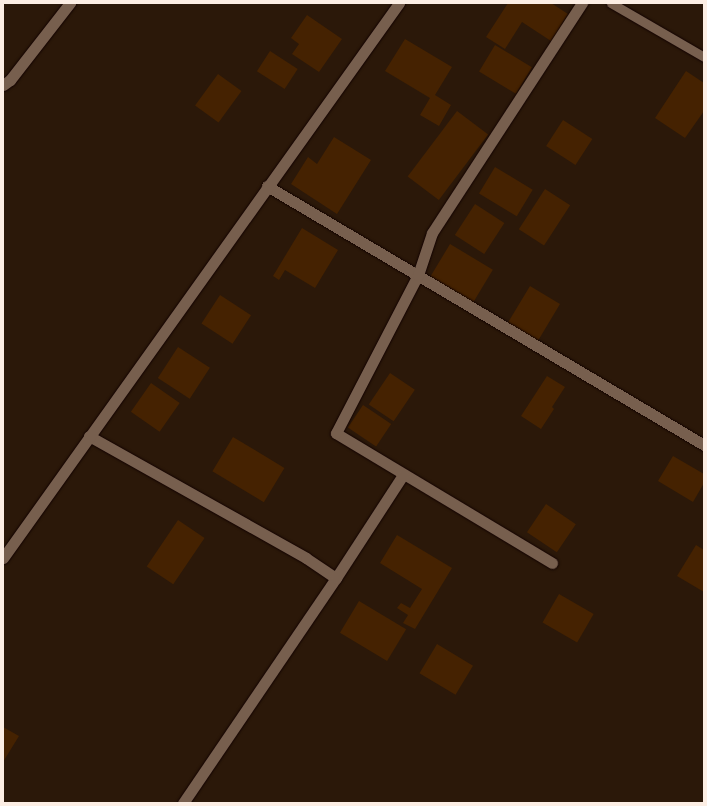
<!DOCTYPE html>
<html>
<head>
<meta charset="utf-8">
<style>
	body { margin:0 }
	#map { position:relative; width:707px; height:806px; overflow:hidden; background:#2b1809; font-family:"DejaVu Sans",sans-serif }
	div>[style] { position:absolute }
	.building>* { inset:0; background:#452201; transform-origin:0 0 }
	.roads { filter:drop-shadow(0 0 1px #130300) drop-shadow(0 0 1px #130300) }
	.service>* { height:9px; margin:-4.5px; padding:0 4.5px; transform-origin:4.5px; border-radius:4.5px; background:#775f4e }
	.minor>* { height:11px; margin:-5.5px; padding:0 5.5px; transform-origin:5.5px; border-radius:5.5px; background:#775f4e }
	span { translate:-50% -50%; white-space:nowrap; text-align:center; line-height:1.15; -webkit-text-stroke:3px #210f02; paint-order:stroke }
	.frame { position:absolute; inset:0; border:4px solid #fceee4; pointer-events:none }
</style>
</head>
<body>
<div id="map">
	<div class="building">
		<i style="clip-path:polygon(508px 3px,551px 3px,568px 14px,551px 41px,522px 22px,505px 49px,486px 37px)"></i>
		<i style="clip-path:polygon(307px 15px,342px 39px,319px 72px,292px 54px,299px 44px,291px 38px)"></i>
		<i style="clip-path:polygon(405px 39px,452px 67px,435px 95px,451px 105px,439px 126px,420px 115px,430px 98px,385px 71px)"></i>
		<i style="left:495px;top:45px;width:43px;height:31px;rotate:31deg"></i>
		<i style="left:270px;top:51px;width:33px;height:24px;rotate:33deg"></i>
		<i style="clip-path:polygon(686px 71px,704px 83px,704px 111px,685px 138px,655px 118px)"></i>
		<i style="left:218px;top:74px;width:29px;height:39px;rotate:36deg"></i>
		<i style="left:457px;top:111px;width:39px;height:82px;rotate:37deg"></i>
		<i style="left:563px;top:120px;width:35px;height:31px;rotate:33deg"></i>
		<i style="clip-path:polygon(334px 137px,371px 160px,337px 214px,291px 184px,308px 157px,317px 164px)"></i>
		<i style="left:495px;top:167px;width:44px;height:31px;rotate:31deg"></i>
		<i style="left:545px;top:189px;width:30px;height:48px;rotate:33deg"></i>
		<i style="left:475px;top:204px;width:35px;height:37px;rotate:33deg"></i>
		<i style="clip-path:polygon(302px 228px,338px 250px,315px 288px,285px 270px,279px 280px,273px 276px)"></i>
		<i style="left:450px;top:244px;width:50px;height:38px;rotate:31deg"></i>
		<i style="left:530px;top:286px;width:35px;height:43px;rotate:31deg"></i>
		<i style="left:220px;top:295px;width:37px;height:34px;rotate:33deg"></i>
		<i style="left:178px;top:347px;width:38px;height:37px;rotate:33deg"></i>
		<i style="left:390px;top:373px;width:30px;height:38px;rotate:34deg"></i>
		<i style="clip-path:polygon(547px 376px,565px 387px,552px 407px,554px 409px,541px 429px,521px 416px)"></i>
		<i style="left:151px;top:383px;width:35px;height:35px;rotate:35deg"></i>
		<i style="left:363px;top:405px;width:34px;height:27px;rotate:34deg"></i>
		<i style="left:233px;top:437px;width:60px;height:40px;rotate:31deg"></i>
		<i style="clip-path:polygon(673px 456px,704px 474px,704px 483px,693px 502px,658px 481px)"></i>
		<i style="left:546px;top:504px;width:36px;height:34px;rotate:34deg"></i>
		<i style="left:178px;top:520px;width:32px;height:56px;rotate:34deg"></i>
		<i style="clip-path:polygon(397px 535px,452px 568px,415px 629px,403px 623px,408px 615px,397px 608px,401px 603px,410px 608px,422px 589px,380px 563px)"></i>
		<i style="clip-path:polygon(696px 545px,704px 550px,704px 592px,677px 576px)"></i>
		<i style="left:559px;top:594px;width:40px;height:33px;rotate:30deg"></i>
		<i style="left:359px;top:601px;width:55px;height:37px;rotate:31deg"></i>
		<i style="left:437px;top:644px;width:42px;height:34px;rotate:31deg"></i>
		<i style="clip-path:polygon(3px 727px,19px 736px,3px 762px)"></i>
	</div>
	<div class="roads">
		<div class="service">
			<i style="left:611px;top:3px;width:108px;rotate:30.1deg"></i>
		</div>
		<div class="minor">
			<i style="left:3px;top:85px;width:9px;rotate:-36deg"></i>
			<i style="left:10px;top:80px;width:98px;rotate:-52.1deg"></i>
			<i style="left:267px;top:186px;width:508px;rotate:30.65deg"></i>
			<i style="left:89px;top:436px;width:249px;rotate:29.3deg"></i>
			<i style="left:306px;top:558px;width:36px;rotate:34deg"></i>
			<i style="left:3px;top:558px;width:682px;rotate:-54.49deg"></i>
			<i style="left:552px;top:563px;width:252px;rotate:-149deg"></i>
			<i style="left:336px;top:433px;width:178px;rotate:-62.6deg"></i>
			<i style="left:418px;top:275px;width:44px;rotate:-71.6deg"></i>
			<i style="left:432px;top:233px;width:275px;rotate:-56.9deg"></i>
			<i style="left:183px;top:803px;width:272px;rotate:-55.8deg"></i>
			<i style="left:336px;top:578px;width:123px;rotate:-57deg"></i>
		</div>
	</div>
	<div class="frame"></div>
</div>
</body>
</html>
